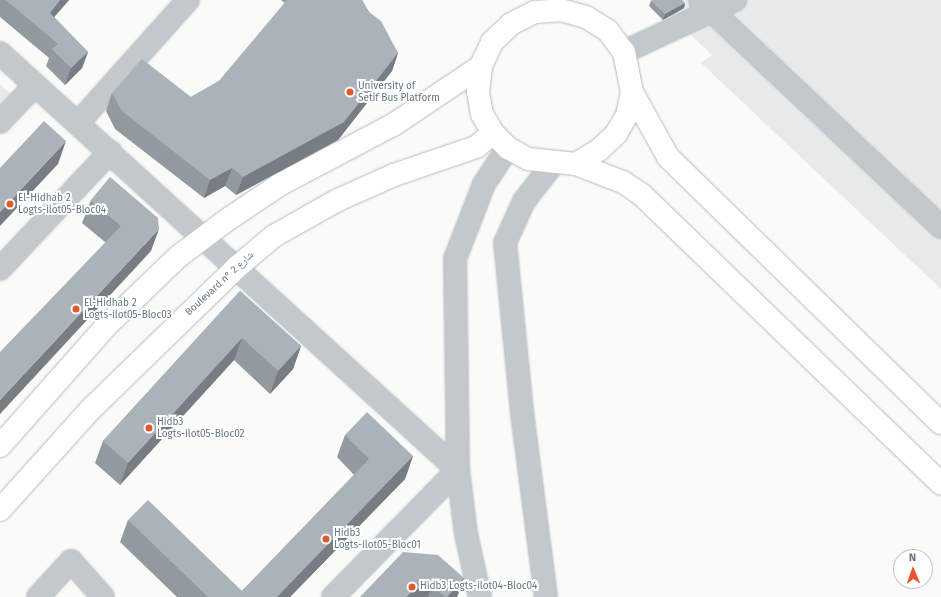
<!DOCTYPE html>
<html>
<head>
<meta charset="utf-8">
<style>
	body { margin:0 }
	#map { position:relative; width:941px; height:597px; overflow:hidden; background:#fafaf8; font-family:"Fira Sans","Noto Naskh Arabic",sans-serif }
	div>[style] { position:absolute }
	.built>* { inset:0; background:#e8e9e9 }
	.roads { filter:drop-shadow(0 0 1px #b5babe) drop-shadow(0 0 1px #b5babe) }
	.minor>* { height:22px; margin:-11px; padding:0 11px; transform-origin:11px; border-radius:11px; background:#c3c8cc }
	.major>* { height:22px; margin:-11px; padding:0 11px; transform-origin:11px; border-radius:11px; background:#fff }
	.wall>* { inset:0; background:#929a9f }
	.shaded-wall>* { inset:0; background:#777d82 }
	.building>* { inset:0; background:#aab3b9 }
	.dots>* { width:11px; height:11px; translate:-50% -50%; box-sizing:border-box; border:2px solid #fff; border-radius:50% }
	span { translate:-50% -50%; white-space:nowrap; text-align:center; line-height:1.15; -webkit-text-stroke:4px #fff; paint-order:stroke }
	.poi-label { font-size:10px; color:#657683 }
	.left { translate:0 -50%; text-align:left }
	.street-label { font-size:10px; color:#657683 }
	.north { position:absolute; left:893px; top:549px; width:40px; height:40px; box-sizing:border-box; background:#fff; border:1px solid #c1c8cd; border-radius:50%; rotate:358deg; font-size:11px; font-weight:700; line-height:16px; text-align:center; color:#657683 }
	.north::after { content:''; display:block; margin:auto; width:14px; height:18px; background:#e4572e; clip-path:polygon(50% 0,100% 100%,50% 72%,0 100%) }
</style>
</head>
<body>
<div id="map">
	<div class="built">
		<i style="clip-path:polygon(654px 0,941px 0,941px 289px,701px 63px,712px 55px)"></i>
		<i style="clip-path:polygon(0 84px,11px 94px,0 105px)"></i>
	</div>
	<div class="roads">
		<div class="minor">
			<i style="left:700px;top:0;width:331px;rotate:43.3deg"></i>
			<i style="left:624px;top:52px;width:123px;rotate:-25.1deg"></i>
			<i style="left:0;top:53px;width:619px;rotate:42.32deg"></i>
			<i style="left:0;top:122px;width:51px;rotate:-46.6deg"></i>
			<i style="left:78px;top:123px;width:165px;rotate:-48.2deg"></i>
			<i style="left:0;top:269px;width:161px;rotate:-46.8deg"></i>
			<i style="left:38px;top:597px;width:49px;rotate:-47.5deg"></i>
			<i style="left:71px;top:561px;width:48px;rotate:48.4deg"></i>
			<i style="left:333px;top:597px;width:178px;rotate:-45.5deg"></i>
			<i style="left:480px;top:597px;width:65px;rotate:-102.5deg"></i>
			<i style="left:466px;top:534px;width:64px;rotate:-97.1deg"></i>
			<i style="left:458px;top:470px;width:211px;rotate:-90.8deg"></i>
			<i style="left:455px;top:259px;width:80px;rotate:-68.9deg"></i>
			<i style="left:484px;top:184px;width:43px;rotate:-56.3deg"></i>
			<i style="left:546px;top:597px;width:187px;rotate:-97.4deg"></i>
			<i style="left:522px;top:412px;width:170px;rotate:-95.7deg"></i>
			<i style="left:505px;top:243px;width:46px;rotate:-65.7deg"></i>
			<i style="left:524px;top:201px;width:47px;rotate:-51.9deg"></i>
		</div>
		<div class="major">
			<i style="left:561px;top:10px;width:26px;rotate:16deg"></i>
			<i style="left:586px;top:17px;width:26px;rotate:32deg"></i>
			<i style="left:608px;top:31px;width:26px;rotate:53deg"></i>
			<i style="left:624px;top:52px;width:41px;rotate:78.7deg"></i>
			<i style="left:632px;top:92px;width:24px;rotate:102deg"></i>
			<i style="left:627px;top:115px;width:22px;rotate:120deg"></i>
			<i style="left:616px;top:134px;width:23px;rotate:137deg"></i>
			<i style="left:599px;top:150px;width:27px;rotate:149deg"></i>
			<i style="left:576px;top:164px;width:48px;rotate:-174.1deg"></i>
			<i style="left:528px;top:159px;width:23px;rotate:-151deg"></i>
			<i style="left:508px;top:148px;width:21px;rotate:-135deg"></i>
			<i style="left:493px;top:133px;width:22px;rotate:-120deg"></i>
			<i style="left:482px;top:114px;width:22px;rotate:-100deg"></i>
			<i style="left:478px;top:92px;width:26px;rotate:-83deg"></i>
			<i style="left:481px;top:66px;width:26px;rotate:-65deg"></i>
			<i style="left:492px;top:42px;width:26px;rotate:-43deg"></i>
			<i style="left:511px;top:24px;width:27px;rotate:-27deg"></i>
			<i style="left:535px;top:12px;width:26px;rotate:-4deg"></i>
			<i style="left:632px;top:92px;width:74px;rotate:61deg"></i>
			<i style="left:668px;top:157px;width:381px;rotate:44.3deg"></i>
			<i style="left:576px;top:164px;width:50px;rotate:21deg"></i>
			<i style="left:623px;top:182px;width:22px;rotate:34deg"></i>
			<i style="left:641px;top:194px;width:417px;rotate:44deg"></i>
			<i style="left:0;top:446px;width:163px;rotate:-48.5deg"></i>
			<i style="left:108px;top:324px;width:98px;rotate:-43.8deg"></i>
			<i style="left:179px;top:256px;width:60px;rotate:-36.9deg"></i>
			<i style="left:227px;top:220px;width:63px;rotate:-33.9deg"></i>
			<i style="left:279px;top:185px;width:129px;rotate:-27.8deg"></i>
			<i style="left:393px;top:125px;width:106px;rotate:-33.8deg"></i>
			<i style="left:0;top:510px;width:136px;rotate:-48deg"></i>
			<i style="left:91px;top:409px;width:204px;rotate:-44.2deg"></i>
			<i style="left:237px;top:267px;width:48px;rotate:-40deg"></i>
			<i style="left:274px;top:236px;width:73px;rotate:-29.4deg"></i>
			<i style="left:338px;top:200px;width:61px;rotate:-24.1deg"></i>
			<i style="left:394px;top:175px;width:87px;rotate:-18.9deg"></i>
			<i style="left:476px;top:147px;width:22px;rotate:-39deg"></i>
		</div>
	</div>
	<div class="wall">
		<i style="clip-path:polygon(0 0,69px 0,54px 17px,88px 52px,82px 68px,65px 85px,46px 66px,49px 58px,0 17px)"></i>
		<i style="clip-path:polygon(281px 0,362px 0,369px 12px,398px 53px,392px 71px,338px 140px,236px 195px,225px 186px,204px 198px,115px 129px,106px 111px,112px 93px,191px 97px,219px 81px,285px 3px)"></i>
		<i style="clip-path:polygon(651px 1px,685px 3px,684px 8px,663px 20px,649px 6px)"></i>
		<i style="clip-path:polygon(91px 200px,151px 251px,105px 242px,82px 223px)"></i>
		<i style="clip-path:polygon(240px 291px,301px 346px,293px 369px,270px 394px,234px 360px,120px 485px,95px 463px,103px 441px)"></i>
		<i style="clip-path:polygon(345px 435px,413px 456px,405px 479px,290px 597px,177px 597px,120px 542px,128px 520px,242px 591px,354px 475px,337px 457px)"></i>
		<i style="clip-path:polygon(464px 578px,457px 597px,360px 597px)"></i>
	</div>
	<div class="shaded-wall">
		<i style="clip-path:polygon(60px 0,69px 0,43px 30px,50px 13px)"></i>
		<i style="clip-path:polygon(685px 3px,684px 8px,663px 20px,665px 14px)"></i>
		<i style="clip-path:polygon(88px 52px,82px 68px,65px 85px,71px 68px)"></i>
		<i style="clip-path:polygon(398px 53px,392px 71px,338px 140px,236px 195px,243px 177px)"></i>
		<i style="clip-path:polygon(66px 141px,58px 164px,0 226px,0 212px)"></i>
		<i style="clip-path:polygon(232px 168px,225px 186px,204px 198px,210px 180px)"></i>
		<i style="clip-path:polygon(159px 229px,151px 251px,0 414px,0 400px)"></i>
		<i style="clip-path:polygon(242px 338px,234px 360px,120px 485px,128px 463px)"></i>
		<i style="clip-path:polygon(301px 346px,293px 369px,270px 394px,278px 371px)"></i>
		<i style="clip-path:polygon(413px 456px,405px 479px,290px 597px,277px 597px)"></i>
		<i style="clip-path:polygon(464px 578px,457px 597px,447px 597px)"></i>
		<i style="clip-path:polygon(432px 586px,428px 597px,406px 597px,415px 589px)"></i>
	</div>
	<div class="building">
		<i style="clip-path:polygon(6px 0,60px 0,50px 13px,88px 52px,71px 68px,52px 49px,58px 44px)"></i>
		<i style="clip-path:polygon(287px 0,362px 0,369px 12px,381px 21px,398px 53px,344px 122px,243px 177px,232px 168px,210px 180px,122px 111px,112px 93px,142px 59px,191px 97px,219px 81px)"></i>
		<i style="clip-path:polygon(652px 0,682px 0,685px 3px,665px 14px,651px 1px)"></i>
		<i style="clip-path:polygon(44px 121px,66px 141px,0 212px,0 168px)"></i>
		<i style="clip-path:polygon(110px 177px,158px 218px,159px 229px,0 400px,0 352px,121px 226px,91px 200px)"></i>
		<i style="clip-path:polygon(240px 291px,301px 346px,278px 371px,242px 338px,128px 463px,103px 441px)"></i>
		<i style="clip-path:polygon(367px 412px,413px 456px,277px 597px,208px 597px,128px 520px,148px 500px,242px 591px,369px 459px,345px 435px)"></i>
		<i style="clip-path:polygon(403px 552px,438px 555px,464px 578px,447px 597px,445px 597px,432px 586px,415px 589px,406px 597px,360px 597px)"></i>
	</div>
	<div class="dots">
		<i style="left:350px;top:92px;background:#e4572e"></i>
		<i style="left:10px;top:204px;background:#e4572e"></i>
		<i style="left:76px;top:309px;background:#e4572e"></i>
		<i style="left:149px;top:428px;background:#e4572e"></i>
		<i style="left:326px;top:539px;background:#e4572e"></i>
		<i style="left:412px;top:587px;background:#e4572e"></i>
	</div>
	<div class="poi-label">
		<span class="left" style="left:358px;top:92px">University of<br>Setif Bus Platform</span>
		<span class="left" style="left:18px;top:204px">El-Hidhab 2<br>Logts-ilot05-Bloc04</span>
		<span class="left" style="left:84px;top:309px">El-Hidhab 2<br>Logts-ilot05-Bloc03</span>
		<span class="left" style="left:157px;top:428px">Hidb3<br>Logts-ilot05-Bloc02</span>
		<span class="left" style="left:334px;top:539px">Hidb3<br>Logts-ilot05-Bloc01</span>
		<span class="left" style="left:420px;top:587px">Hidb3 Logts-ilot04-Bloc04</span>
	</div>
	<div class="street-label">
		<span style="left:220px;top:284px;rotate:-43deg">Boulevard n° شارع 2</span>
	</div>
	<div class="north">N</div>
</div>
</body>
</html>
